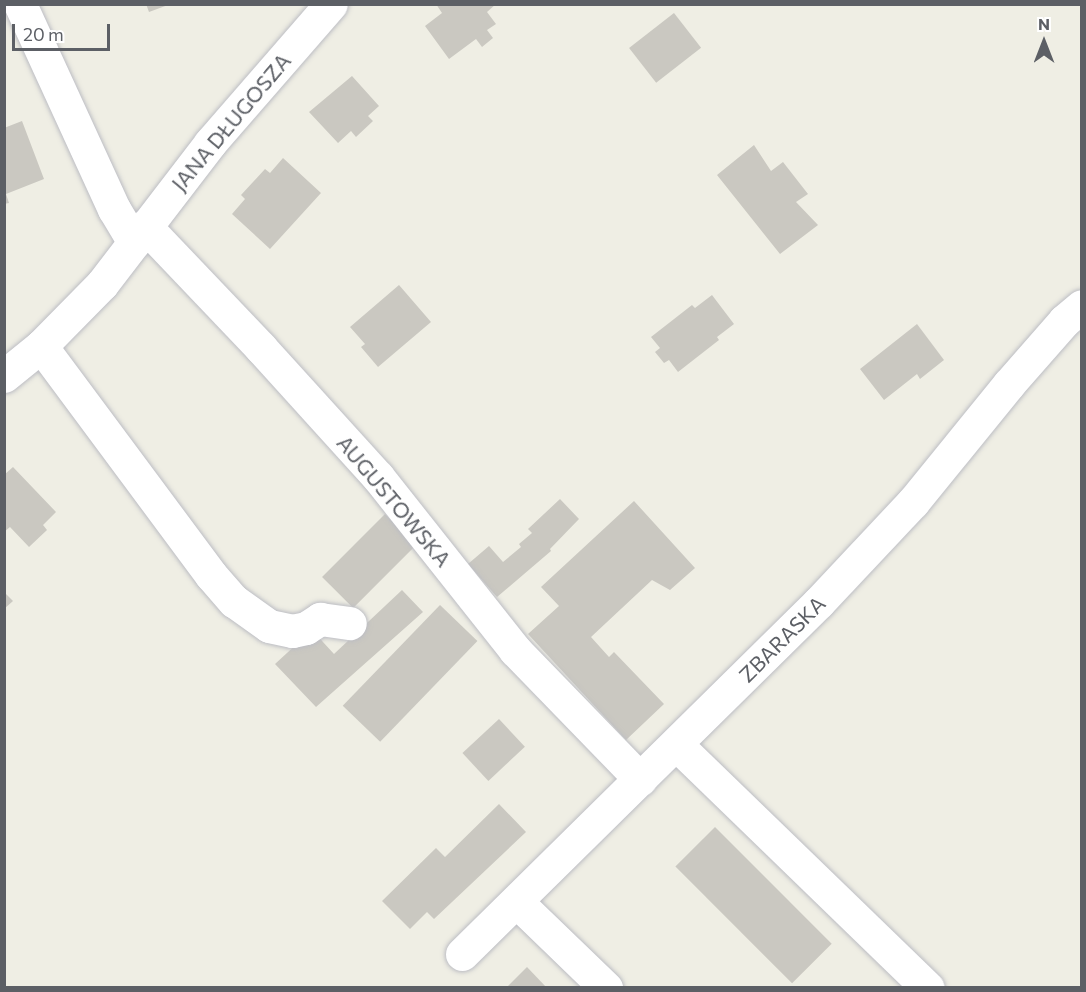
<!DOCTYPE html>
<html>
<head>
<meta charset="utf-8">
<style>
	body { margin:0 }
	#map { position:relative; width:1086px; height:992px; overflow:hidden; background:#efeee4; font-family:Commissioner,sans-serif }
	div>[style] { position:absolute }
	.building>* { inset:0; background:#cac8c1; transform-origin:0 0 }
	.roads { filter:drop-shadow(0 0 2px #bcbdc3) drop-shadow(0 0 2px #bcbdc3) }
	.minor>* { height:33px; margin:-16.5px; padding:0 16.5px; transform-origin:16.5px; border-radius:16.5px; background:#fff }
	span { translate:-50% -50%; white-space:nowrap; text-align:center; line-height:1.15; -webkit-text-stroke:6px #fff; paint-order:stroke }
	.street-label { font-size:21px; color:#5c5f65 }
	.frame { position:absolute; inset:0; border:6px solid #5c5f65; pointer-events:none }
	.north { position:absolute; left:1014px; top:12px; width:60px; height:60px; -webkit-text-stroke:4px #fff; paint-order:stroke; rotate:0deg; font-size:16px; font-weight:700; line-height:24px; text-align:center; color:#5c5f65 }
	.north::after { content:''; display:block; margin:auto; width:21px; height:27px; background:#5c5f65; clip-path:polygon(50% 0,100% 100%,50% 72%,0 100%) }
	.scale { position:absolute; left:12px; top:24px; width:98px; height:27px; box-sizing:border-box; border:3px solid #5c5f65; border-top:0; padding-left:8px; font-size:18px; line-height:21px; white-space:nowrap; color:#5c5f65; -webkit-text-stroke:4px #fff; paint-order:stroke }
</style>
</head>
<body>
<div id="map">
	<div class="building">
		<i style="clip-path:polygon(146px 4px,168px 4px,168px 5px,149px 12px)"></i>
		<i style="clip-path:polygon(436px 4px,496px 4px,487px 12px,496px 24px,487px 30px,493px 38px,482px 47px,476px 39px,449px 59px,425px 26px,442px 13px)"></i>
		<i style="left:674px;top:13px;width:44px;height:57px;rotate:52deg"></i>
		<i style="clip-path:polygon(352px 76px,379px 106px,368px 116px,373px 121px,356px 137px,351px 131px,338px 143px,309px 112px)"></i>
		<i style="clip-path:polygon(22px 121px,44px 179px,6px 194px,9px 203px,4px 204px,4px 128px)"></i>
		<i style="clip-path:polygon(754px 145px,771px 171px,783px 162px,808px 194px,796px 202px,818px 225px,780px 254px,717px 175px)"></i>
		<i style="clip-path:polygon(283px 158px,321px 193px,270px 249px,232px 214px,245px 199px,241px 195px,265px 169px,270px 173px)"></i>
		<i style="clip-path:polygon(399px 285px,431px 322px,378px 367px,361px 347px,365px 344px,350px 327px)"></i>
		<i style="clip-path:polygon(712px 295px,734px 324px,717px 337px,719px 340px,678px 372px,669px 360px,664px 363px,655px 352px,660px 348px,651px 337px,692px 305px,695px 308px)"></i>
		<i style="clip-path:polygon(917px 324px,944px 360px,920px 379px,917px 374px,884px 400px,860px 369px)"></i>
		<i style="clip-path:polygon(13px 467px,56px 512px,43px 525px,47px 530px,29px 547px,10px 527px,4px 532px,4px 475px)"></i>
		<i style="clip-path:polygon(560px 499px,579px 519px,550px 549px,551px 551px,497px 597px,468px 564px,489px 546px,503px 562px,521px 547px,519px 544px,532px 533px,528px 529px)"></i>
		<i style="clip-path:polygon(634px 501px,695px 568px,670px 590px,652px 580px,591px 637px,609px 657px,614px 652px,664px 704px,626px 740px,528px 634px,559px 606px,541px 587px)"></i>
		<i style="left:385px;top:514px;width:44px;height:89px;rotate:45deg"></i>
		<i style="clip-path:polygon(402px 590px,423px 612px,316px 707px,275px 664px,312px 630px,334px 654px)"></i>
		<i style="clip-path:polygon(4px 592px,13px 601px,4px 609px)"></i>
		<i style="left:440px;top:605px;width:52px;height:140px;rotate:44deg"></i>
		<i style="left:499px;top:719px;width:38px;height:50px;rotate:47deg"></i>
		<i style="clip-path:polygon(499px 804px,526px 832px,434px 919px,427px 912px,410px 929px,382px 901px,436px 848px,445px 857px)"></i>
		<i style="left:715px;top:827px;width:165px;height:56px;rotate:45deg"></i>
		<i style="clip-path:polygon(527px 967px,547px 988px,506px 988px)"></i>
	</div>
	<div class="roads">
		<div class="minor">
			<i style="left:20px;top:4px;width:226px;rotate:65.4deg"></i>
			<i style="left:114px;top:209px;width:39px;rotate:59deg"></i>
			<i style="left:145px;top:226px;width:168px;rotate:46.4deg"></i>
			<i style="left:261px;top:348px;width:174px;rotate:47.8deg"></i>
			<i style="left:378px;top:477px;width:221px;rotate:51.6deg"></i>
			<i style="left:515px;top:650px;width:180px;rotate:45.9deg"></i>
			<i style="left:41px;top:346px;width:285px;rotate:53.4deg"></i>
			<i style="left:211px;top:575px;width:35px;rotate:49deg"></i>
			<i style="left:234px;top:601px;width:43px;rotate:35.5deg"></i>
			<i style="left:269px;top:626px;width:24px;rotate:12deg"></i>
			<i style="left:292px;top:631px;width:14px;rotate:-12deg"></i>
			<i style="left:306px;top:628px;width:17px;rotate:-33deg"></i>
			<i style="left:320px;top:619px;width:30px;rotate:8deg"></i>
			<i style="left:4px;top:376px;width:48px;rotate:-39deg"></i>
			<i style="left:41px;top:346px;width:87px;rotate:-45.5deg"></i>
			<i style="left:102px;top:284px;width:178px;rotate:-52.5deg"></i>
			<i style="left:210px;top:143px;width:184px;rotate:-49deg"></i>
			<i style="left:677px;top:745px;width:349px;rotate:44.1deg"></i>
			<i style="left:517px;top:902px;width:124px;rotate:44deg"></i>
			<i style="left:462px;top:954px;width:501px;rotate:-44.6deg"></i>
			<i style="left:819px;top:602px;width:137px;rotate:-46.8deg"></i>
			<i style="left:913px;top:502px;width:151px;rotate:-50.9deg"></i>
			<i style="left:1008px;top:385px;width:85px;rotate:-48.8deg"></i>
			<i style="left:1064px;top:321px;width:23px;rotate:-40deg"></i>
		</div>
	</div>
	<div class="street-label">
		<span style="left:231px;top:122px;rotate:-50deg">JANA DŁUGOSZA</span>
		<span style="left:394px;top:501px;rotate:50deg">AUGUSTOWSKA</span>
		<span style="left:782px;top:639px;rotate:-45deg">ZBARASKA</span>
	</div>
	<div class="frame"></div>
	<div class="north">N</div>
	<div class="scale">20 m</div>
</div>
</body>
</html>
